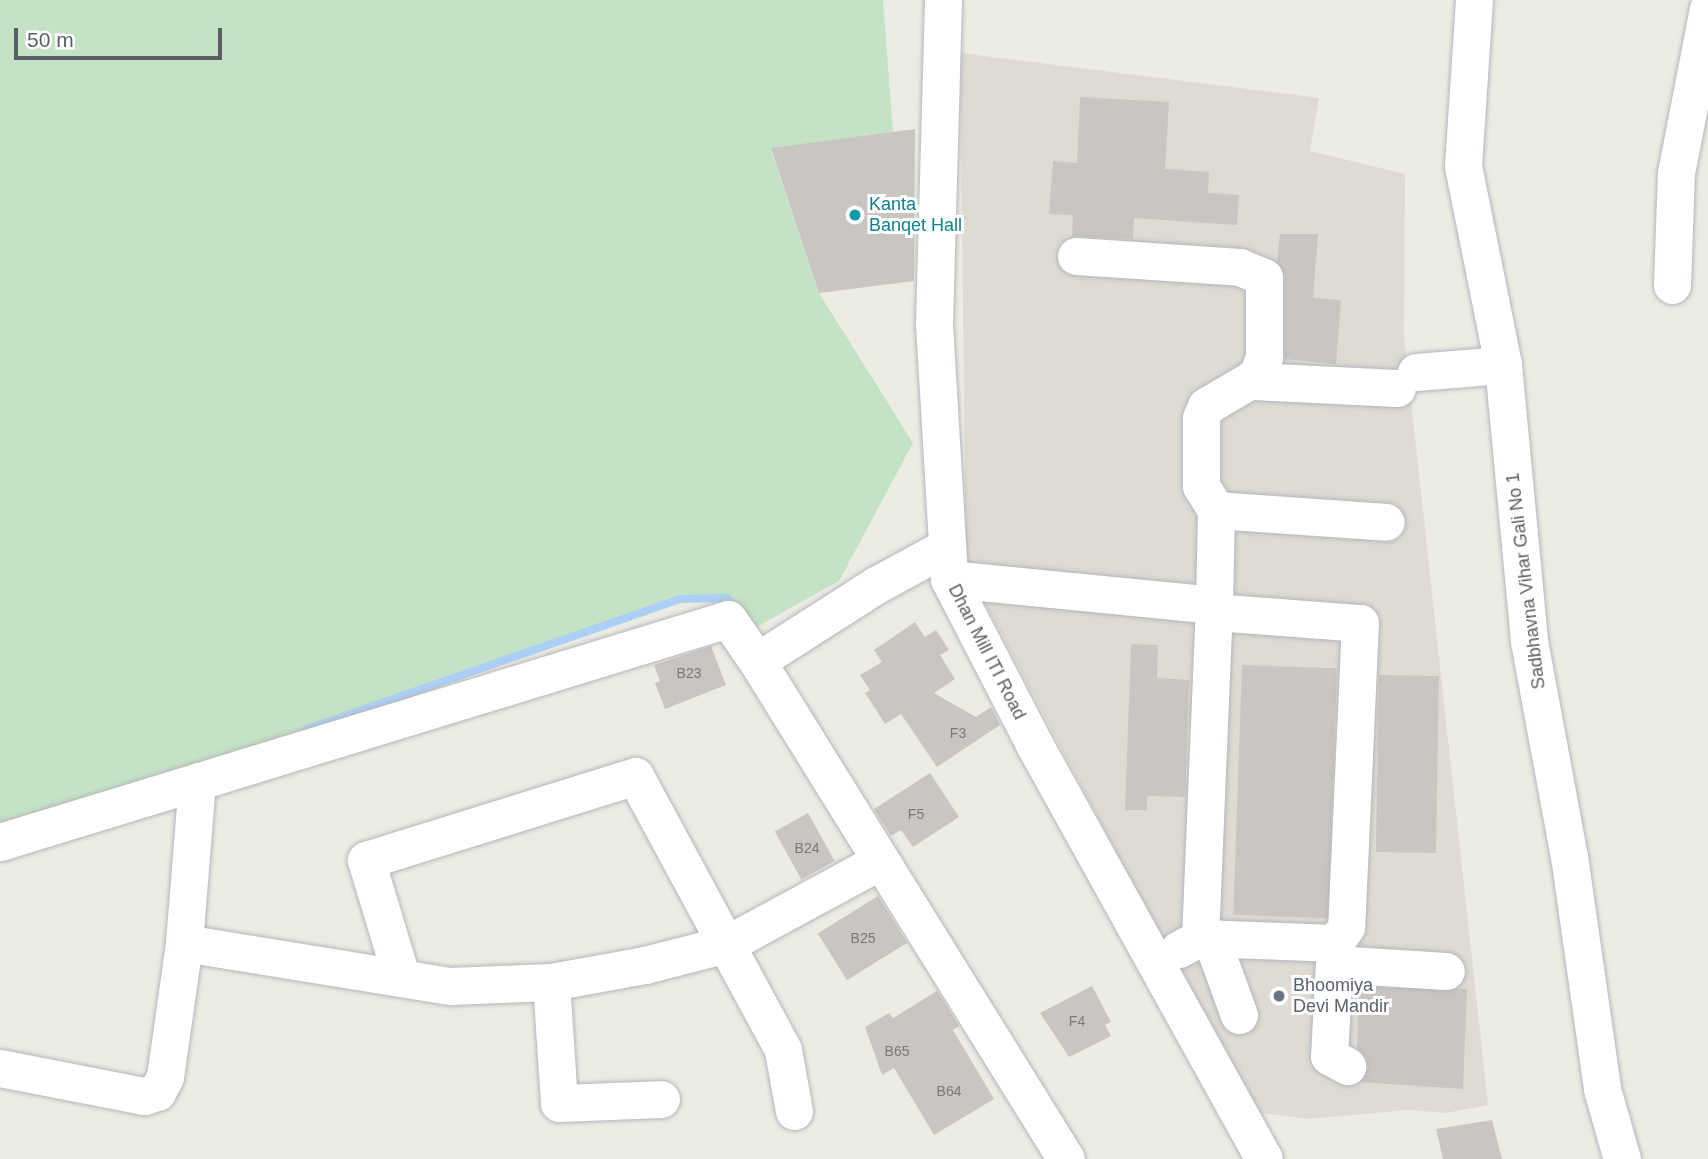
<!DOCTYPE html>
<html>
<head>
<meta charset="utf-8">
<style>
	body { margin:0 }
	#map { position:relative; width:1708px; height:1159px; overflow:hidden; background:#edece4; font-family:Helvetica,sans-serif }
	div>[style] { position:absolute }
	.education>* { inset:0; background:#dddbd3 }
	.green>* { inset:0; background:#c4e2c6 }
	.stream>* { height:8px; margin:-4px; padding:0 4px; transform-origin:4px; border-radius:4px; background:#acd0f5 }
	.building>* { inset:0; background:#c9c6c1; transform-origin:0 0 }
	.roads { filter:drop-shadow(0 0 2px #b5b6ba) drop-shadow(0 0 2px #b5b6ba) }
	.minor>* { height:37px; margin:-18.5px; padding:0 18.5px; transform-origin:18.5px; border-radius:18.5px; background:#fff }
	.dots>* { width:19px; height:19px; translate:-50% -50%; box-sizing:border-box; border:4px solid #fff; border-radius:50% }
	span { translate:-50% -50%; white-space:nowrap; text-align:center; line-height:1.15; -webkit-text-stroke:6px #fff; paint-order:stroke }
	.number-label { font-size:14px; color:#77797a }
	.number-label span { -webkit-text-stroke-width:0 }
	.culture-label { font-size:18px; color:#0d838f }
	.left { translate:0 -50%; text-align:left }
	.street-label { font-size:18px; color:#5c5f63 }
	.worship-label { font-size:18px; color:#5b616d }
	.scale { position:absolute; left:14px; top:28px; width:208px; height:32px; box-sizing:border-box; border:4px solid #5c5f63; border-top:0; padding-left:9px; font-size:21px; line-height:24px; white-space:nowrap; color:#5c5f63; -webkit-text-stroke:5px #fff; paint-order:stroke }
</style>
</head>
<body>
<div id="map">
	<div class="education">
		<i style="clip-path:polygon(960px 53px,1319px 98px,1310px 151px,1405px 174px,1404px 337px,1488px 1105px,1446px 1113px,1408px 1110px,1309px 1119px,1253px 1112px,966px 567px)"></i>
	</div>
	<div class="green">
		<i style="clip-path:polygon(0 0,883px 0,893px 132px,771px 149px,819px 293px,913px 443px,839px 581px,753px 629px,727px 598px,681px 599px,191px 770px,0 825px)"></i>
	</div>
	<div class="stream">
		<i style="left:307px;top:729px;width:396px;rotate:-19.2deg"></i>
		<i style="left:681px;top:599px;width:46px;rotate:-1.2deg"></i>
		<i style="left:727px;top:598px;width:14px;rotate:51deg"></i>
	</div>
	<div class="building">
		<i style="clip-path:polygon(1080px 97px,1169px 102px,1165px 169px,1209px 172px,1208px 193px,1239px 195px,1237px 225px,1134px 218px,1133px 239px,1072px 236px,1073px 215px,1049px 214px,1053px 161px,1077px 163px)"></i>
		<i style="clip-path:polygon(915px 129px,914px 281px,819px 293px,771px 148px)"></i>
		<i style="clip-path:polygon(1280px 234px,1318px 234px,1313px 298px,1341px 300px,1336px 364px,1285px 359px,1285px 277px,1277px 262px)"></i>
		<i style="clip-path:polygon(915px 622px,925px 637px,936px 630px,949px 650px,940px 655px,955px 679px,934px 693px,976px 717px,991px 707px,1000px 725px,937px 767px,901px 714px,885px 724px,865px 693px,870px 690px,860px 675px,882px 662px,874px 650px)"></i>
		<i style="clip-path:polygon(1131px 644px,1158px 645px,1157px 678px,1189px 680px,1185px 797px,1147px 796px,1147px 810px,1125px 810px)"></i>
		<i style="clip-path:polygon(711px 646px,726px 685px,665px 709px,655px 683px,660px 681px,654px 665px)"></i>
		<i style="left:1242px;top:665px;width:95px;height:250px;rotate:2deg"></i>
		<i style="left:1379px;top:675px;width:60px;height:177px;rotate:1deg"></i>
		<i style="clip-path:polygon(930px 773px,959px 817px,913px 847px,901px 830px,891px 836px,874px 809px)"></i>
		<i style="left:808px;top:813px;width:55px;height:38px;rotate:61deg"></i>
		<i style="left:878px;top:896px;width:55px;height:71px;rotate:58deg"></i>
		<i style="clip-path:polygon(1092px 986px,1111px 1022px,1105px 1025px,1111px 1036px,1069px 1057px,1040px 1013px)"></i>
		<i style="clip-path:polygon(1359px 987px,1467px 989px,1463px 1089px,1360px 1082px,1368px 1066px,1357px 1047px)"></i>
		<i style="clip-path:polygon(937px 991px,959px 1026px,953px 1030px,994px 1099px,934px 1135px,894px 1068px,882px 1075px,865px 1027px,889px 1013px,893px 1018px)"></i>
		<i style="clip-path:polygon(1492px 1120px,1502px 1159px,1443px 1159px,1436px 1129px)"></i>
	</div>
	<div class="roads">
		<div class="minor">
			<i style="left:943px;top:0;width:324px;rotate:91.6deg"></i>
			<i style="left:934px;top:324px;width:255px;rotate:86.6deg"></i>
			<i style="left:949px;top:579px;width:186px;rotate:62.7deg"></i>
			<i style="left:1034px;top:744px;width:474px;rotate:61deg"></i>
			<i style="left:1474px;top:0;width:166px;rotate:93.8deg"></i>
			<i style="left:1463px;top:166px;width:203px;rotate:78.6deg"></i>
			<i style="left:1503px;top:365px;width:277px;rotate:84.6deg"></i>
			<i style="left:1529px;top:641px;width:219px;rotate:79.5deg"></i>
			<i style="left:1569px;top:856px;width:235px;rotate:81.9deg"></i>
			<i style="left:1602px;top:1089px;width:73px;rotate:74.1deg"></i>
			<i style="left:1076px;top:256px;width:164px;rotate:3.8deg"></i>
			<i style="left:1240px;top:267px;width:26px;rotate:23deg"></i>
			<i style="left:1264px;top:277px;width:80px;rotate:90deg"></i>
			<i style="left:1264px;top:357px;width:20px;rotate:110deg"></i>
			<i style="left:1257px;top:376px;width:59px;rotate:149.5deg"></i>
			<i style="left:1206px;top:406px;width:13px;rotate:113deg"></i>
			<i style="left:1201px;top:418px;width:68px;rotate:90deg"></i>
			<i style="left:1201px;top:486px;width:28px;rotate:58deg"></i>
			<i style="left:1216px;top:510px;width:95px;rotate:91.2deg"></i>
			<i style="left:1672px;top:285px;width:112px;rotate:-88deg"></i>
			<i style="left:1676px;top:173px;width:167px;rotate:-79deg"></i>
			<i style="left:1416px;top:372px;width:87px;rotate:-4.6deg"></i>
			<i style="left:1253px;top:381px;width:144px;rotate:2.8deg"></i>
			<i style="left:1216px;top:510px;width:170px;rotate:4deg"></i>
			<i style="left:946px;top:547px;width:80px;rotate:151.5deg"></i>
			<i style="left:876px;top:585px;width:141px;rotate:147.4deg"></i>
			<i style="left:757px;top:661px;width:586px;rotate:58.18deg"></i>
			<i style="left:949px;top:579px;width:266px;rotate:5.6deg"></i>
			<i style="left:1214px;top:605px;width:333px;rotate:92.4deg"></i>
			<i style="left:1214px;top:612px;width:146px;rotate:4.3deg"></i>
			<i style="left:1360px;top:623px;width:304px;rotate:92.6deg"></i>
			<i style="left:1346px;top:927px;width:19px;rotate:125deg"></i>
			<i style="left:0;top:842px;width:761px;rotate:-17.03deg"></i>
			<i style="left:728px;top:619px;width:51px;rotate:55.4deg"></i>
			<i style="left:1211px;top:938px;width:82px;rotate:70deg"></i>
			<i style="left:184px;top:943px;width:269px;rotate:9.2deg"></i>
			<i style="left:450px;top:986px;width:101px;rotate:-2.3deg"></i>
			<i style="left:551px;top:982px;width:96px;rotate:-10.3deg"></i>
			<i style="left:645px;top:965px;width:85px;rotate:-14.4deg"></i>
			<i style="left:727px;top:944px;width:174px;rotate:-28.5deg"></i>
			<i style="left:1179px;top:949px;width:24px;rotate:-28deg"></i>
			<i style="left:1200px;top:938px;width:135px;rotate:2.1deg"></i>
			<i style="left:1335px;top:943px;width:113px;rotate:93deg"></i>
			<i style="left:1329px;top:1056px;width:21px;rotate:29deg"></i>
			<i style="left:1334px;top:964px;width:112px;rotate:3.6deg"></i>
			<i style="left:401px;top:976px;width:121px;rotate:-106.8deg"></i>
			<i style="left:366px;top:860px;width:282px;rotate:-17.3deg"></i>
			<i style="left:635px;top:776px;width:311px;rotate:61.6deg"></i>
			<i style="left:783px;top:1050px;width:62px;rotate:79.8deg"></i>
			<i style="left:551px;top:982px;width:121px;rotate:86.2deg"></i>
			<i style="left:559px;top:1103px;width:102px;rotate:-2.2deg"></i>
			<i style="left:0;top:1068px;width:147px;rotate:11deg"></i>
			<i style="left:144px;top:1096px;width:14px;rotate:-17deg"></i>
			<i style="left:157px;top:1092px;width:17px;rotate:-62deg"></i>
			<i style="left:165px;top:1077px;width:135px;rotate:-81.9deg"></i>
			<i style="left:184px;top:943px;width:162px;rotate:-85.4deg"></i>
		</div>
	</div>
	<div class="dots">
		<i style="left:855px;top:215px;background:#0f9aa8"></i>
		<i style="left:1279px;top:996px;background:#6b7280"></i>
	</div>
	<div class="number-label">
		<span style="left:689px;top:673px">B23</span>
		<span style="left:958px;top:733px">F3</span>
		<span style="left:916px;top:814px">F5</span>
		<span style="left:807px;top:848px">B24</span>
		<span style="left:863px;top:938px">B25</span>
		<span style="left:1077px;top:1021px">F4</span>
		<span style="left:897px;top:1051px">B65</span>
		<span style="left:949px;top:1091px">B64</span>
	</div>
	<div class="culture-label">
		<span class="left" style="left:869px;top:215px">Kanta<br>Banqet Hall</span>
	</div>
	<div class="street-label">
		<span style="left:1526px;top:581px;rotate:-97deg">Sadbhavna Vihar Gali No 1</span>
		<span style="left:987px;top:652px;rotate:63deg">Dhan Mill ITI Road</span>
	</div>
	<div class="worship-label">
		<span class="left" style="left:1293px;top:996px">Bhoomiya<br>Devi Mandir</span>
	</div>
	<div class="scale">50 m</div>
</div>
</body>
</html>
